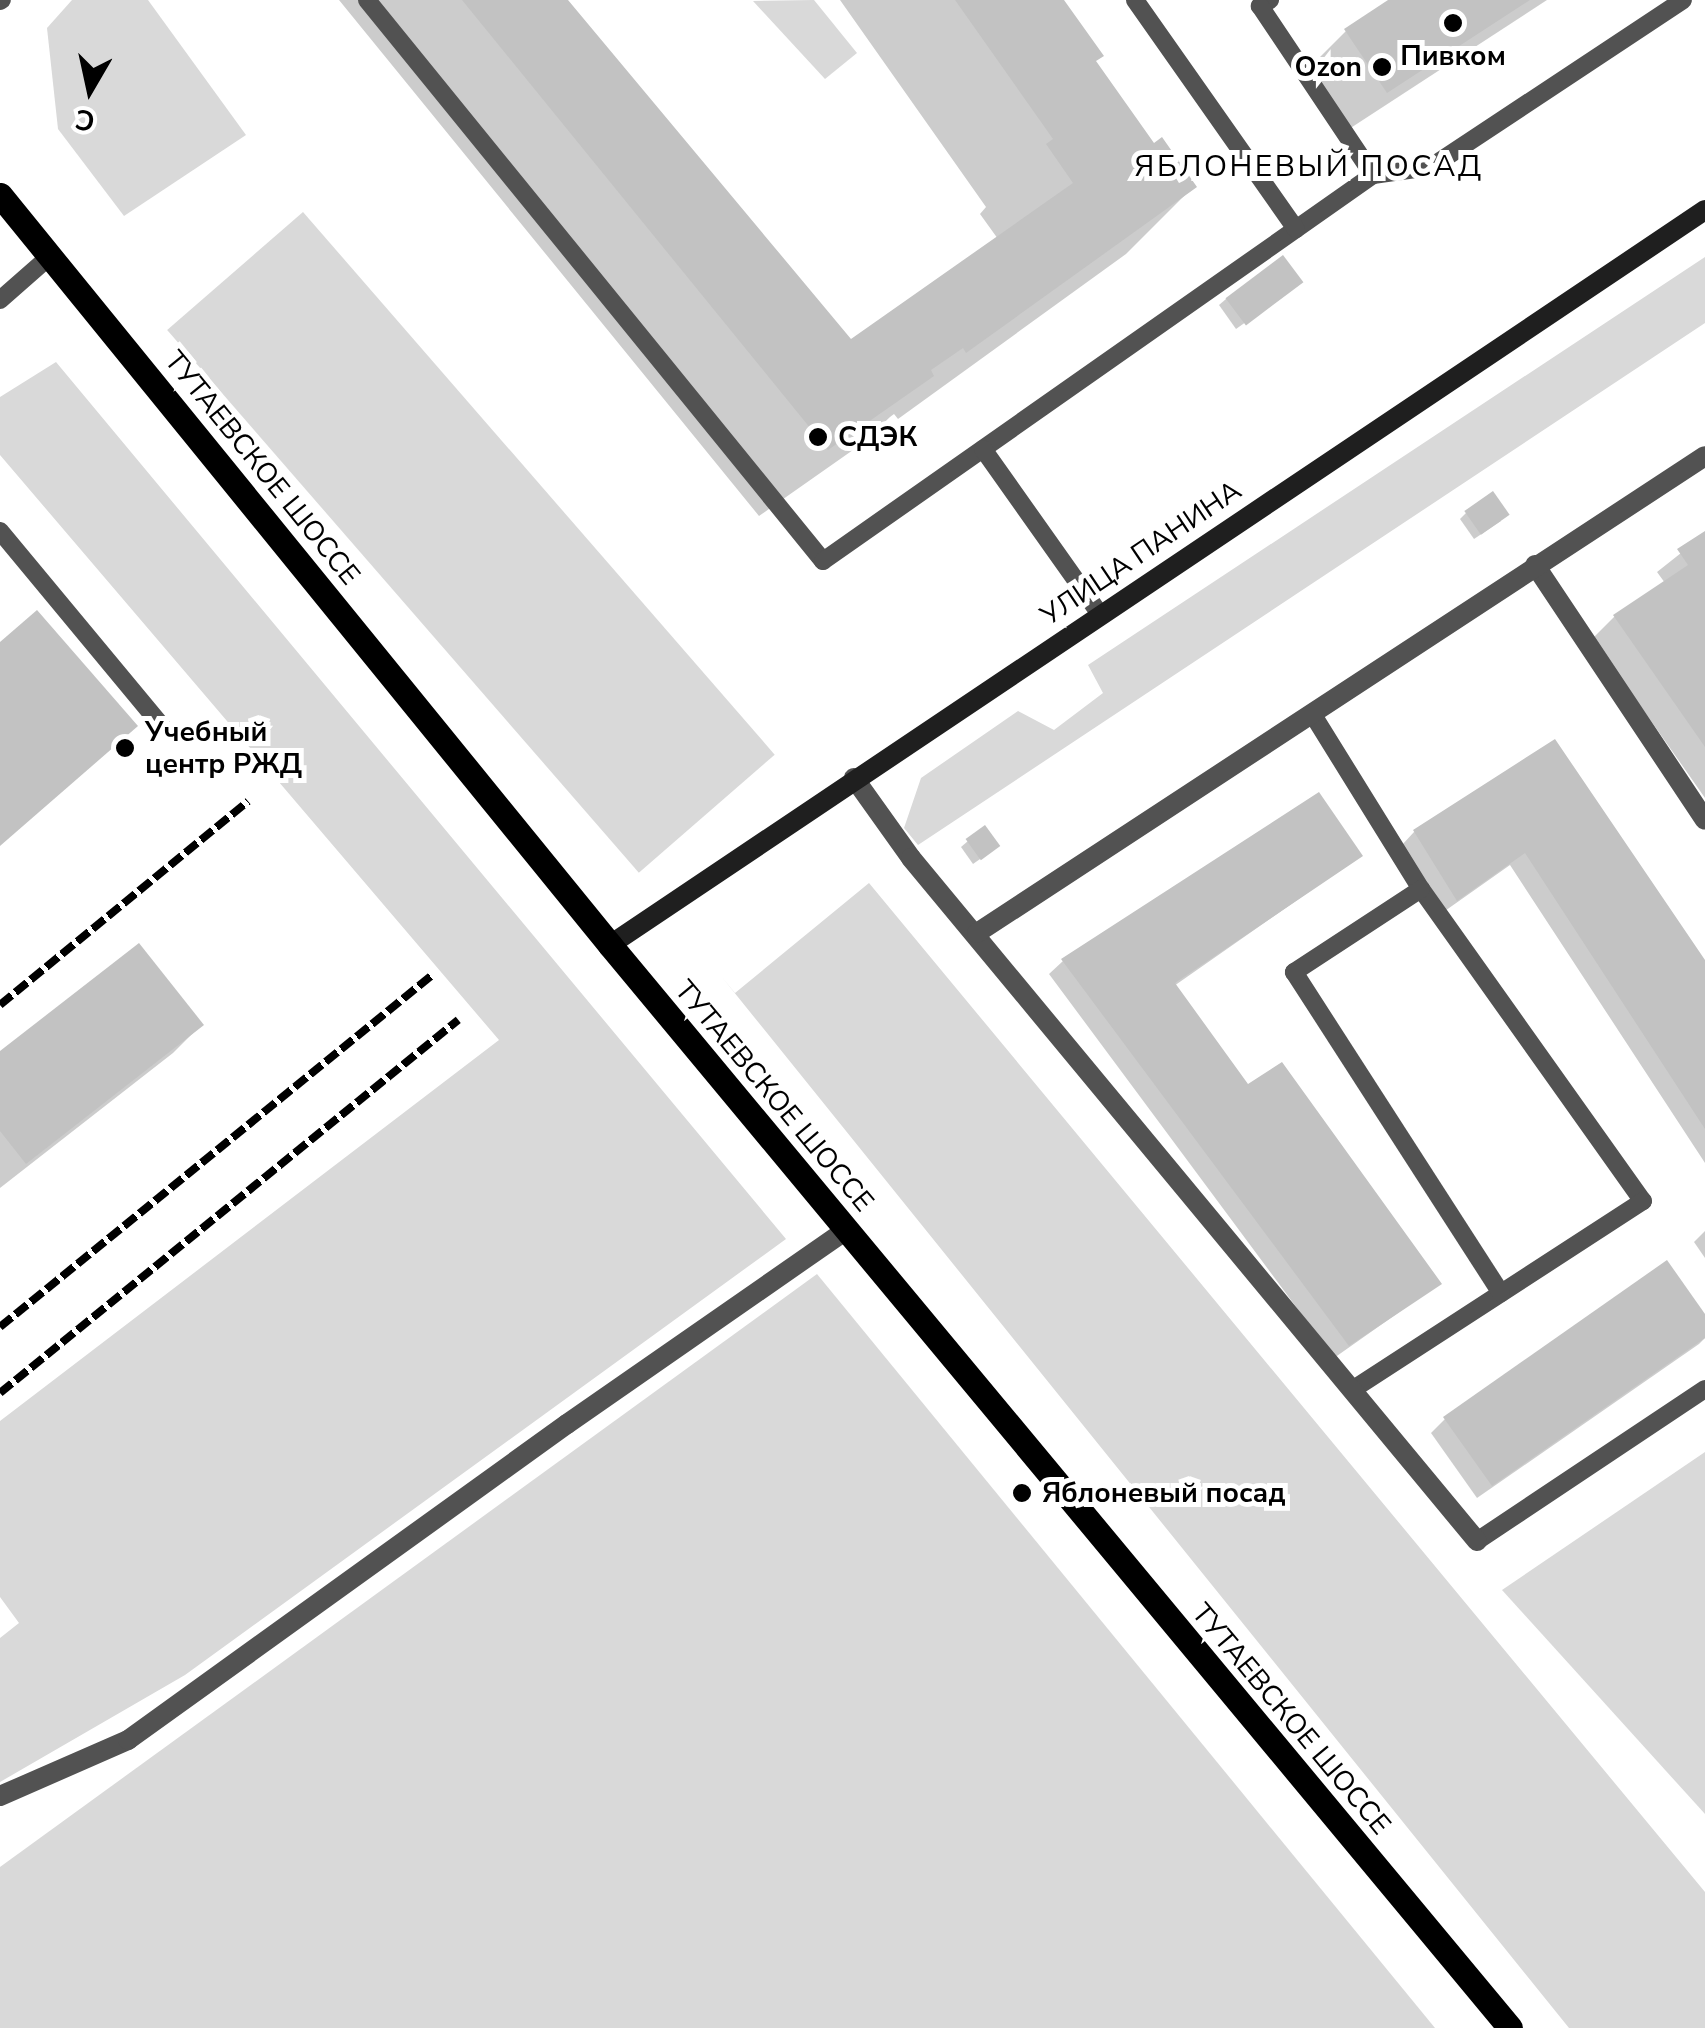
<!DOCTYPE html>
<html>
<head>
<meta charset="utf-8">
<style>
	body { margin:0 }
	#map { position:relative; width:1705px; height:2028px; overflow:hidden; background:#fff; font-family:"Nunito Sans",sans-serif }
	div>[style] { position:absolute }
	.green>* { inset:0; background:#d9d9d9; transform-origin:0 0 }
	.shadow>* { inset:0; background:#0003 }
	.building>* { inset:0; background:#c2c2c2; transform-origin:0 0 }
	.lane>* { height:18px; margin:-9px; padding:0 9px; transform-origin:9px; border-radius:9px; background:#525252 }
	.street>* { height:20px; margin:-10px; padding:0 10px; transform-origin:10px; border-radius:10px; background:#525252 }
	.secondary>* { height:20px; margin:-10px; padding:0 10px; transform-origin:10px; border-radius:10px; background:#1f1f1f }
	.primary>* { height:25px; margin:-12.5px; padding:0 12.5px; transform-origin:12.5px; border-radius:12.5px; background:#000 }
	.rail>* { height:8px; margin-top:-4px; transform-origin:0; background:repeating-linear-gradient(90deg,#000 0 15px,transparent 0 20px) }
	.dots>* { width:28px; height:28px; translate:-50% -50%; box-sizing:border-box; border:5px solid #fff; border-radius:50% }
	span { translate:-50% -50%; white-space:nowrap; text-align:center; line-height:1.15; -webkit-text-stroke:10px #fff; paint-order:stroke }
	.poi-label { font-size:28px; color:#000; font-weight:700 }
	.right { translate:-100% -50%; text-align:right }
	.left { translate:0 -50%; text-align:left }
	.street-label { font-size:28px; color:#000 }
	.neighbourhood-label { font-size:30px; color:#000; letter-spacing:2.5px }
	.north { position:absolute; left:40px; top:40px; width:100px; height:100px; -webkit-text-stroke:8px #fff; paint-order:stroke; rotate:189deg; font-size:28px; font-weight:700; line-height:40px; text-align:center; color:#000 }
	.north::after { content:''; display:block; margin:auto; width:35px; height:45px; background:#000; clip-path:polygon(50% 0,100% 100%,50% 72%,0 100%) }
</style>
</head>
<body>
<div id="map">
	<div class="green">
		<i style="clip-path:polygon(72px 0,148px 0,246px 135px,124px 216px,58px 129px,47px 28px)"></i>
		<i style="clip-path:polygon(814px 0,857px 53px,825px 79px,753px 1px)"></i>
		<i style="left:303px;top:212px;width:719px;height:180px;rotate:49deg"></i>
		<i style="clip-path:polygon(1705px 257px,1705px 323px,918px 845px,904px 828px,921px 778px,1018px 711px,1054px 730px,1103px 693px,1088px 665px)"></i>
		<i style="clip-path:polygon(56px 362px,786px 1239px,185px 1675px,0 1782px,0 1638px,19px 1623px,0 1597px,0 1421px,499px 1040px,0 455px,0 397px)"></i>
		<i style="clip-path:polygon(869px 883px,1705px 1892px,1705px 2028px,1569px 2028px,721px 976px,735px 993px)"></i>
		<i style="clip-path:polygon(817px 1274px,1435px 2028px,0 2028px,0 1867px)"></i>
		<i style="clip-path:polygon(1705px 1452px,1705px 1814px,1502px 1590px)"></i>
	</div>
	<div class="shadow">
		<i style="clip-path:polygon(339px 0,567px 0,850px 342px,998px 239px,980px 214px,986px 207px,840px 0,1061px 0,1094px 62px,1153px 146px,1194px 186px,1126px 254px,898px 419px,894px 414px,890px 417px,863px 443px,759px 516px)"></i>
		<i style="clip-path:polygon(1393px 0,1547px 0,1346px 131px,1306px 71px,1346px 31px)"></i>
		<i style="clip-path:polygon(1294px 288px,1236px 329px,1219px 305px,1226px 299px)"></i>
		<i style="clip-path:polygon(1466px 513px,1501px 521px,1474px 539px,1460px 519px)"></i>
		<i style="clip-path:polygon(1705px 534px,1705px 798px,1593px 638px,1614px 617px,1665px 583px,1657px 572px)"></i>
		<i style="clip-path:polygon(1554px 742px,1705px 964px,1705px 1163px,1510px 865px,1442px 913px,1401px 846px,1414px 832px)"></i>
		<i style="clip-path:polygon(968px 841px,990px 852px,973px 864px,961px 847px)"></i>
		<i style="clip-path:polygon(1360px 856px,1174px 986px,1247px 1088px,1439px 1284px,1334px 1358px,1049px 974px,1063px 961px)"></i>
		<i style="clip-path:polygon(201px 1025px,173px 1053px,0 1188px,0 1054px)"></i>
		<i style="clip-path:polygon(1705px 1231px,1705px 1258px,1694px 1242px)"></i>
		<i style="clip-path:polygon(1705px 1319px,1705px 1338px,1699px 1344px,1477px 1498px,1431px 1433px,1445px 1419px)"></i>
	</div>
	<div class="building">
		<i style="clip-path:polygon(462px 0,568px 0,851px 339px,1073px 183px,1046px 144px,1053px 139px,955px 0,1064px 0,1104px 56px,1096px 61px,1154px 143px,1162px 137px,1197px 187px,966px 353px,963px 348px,931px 370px,934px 376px,828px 450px)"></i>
		<i style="clip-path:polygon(1388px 0,1530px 0,1387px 93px,1344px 29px)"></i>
		<i style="left:1283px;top:255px;width:34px;height:72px;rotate:53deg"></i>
		<i style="left:1493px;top:491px;width:29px;height:35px;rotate:55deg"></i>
		<i style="clip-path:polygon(1705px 531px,1705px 747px,1613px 615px,1688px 565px,1677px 549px)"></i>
		<i style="clip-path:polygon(37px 610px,138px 726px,0 846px,0 642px)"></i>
		<i style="clip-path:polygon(1555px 739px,1705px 960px,1705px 1129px,1525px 853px,1457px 901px,1413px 830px)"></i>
		<i style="clip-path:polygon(1319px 792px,1363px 856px,1175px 983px,1248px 1084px,1282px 1062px,1442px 1284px,1349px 1346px,1061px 959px)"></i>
		<i style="left:985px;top:825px;width:26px;height:24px;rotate:54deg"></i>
		<i style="clip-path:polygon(139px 943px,204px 1025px,26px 1164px,0 1131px,0 1051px)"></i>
		<i style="clip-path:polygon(1667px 1260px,1705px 1314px,1705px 1338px,1492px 1486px,1443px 1417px)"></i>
	</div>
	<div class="lane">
		<i style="left:367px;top:0;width:723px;rotate:50.89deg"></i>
		<i style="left:823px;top:561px;width:672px;rotate:-35.06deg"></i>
		<i style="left:1373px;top:175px;width:59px;rotate:-7.9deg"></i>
		<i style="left:1431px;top:167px;width:302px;rotate:-33.5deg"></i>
		<i style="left:1135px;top:0;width:280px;rotate:54.9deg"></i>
		<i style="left:1270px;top:0;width:12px;rotate:149deg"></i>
		<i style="left:1260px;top:6px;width:203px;rotate:56.2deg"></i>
		<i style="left:0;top:1px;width:2px;rotate:-27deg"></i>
		<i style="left:0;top:300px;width:67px;rotate:-41.3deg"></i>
		<i style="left:983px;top:449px;width:202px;rotate:54.7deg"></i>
		<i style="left:0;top:531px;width:252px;rotate:50.3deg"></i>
		<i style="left:1313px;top:715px;width:205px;rotate:58.2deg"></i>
		<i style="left:1421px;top:889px;width:383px;rotate:54.6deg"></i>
		<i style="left:1643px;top:1201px;width:347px;rotate:147deg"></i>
		<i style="left:1421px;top:889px;width:152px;rotate:146.8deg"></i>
		<i style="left:1294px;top:972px;width:382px;rotate:57.2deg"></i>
		<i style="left:1477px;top:1541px;width:274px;rotate:-33.7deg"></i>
	</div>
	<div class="street">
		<i style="left:1535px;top:565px;width:306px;rotate:56.3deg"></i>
		<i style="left:854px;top:778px;width:98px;rotate:54.5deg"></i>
		<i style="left:911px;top:858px;width:887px;rotate:50.35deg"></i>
		<i style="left:977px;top:933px;width:870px;rotate:-33.23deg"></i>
		<i style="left:0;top:1796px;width:140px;rotate:-23.6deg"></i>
		<i style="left:128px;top:1740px;width:541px;rotate:-35.75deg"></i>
		<i style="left:567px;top:1424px;width:340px;rotate:-34.8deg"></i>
	</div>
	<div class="secondary">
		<i style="left:610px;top:945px;width:1319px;rotate:-33.87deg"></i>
	</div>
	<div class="primary">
		<i style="left:0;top:195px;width:967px;rotate:50.88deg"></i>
		<i style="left:610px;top:945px;width:1408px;rotate:50.27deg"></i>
	</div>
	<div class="rail">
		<i style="left:0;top:1005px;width:321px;rotate:-39.4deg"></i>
		<i style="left:0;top:1327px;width:556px;rotate:-39.16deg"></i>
		<i style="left:0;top:1393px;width:591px;rotate:-39.16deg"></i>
	</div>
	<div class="dots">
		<i style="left:1453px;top:23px;background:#000"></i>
		<i style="left:1382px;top:67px;background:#000"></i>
		<i style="left:818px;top:437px;background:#000"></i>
		<i style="left:125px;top:748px;background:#000"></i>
		<i style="left:1022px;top:1493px;background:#000"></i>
	</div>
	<div class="poi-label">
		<span style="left:1453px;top:56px">Пивком</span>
		<span class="right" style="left:1362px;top:67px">Ozon</span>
		<span class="left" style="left:838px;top:437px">СДЭК</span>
		<span class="left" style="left:145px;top:748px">Учебный<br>центр РЖД</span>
		<span class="left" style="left:1042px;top:1493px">Яблоневый посад</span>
	</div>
	<div class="street-label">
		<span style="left:262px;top:468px;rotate:51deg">ТУТАЕВСКОЕ ШОССЕ</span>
		<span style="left:1141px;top:553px;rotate:-34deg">УЛИЦА ПАНИНА</span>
		<span style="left:774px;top:1096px;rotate:50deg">ТУТАЕВСКОЕ ШОССЕ</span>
		<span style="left:1291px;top:1719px;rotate:50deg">ТУТАЕВСКОЕ ШОССЕ</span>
	</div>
	<div class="neighbourhood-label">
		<span style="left:1309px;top:167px">ЯБЛОНЕВЫЙ ПОСАД</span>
	</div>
	<div class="north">С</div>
</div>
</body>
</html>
